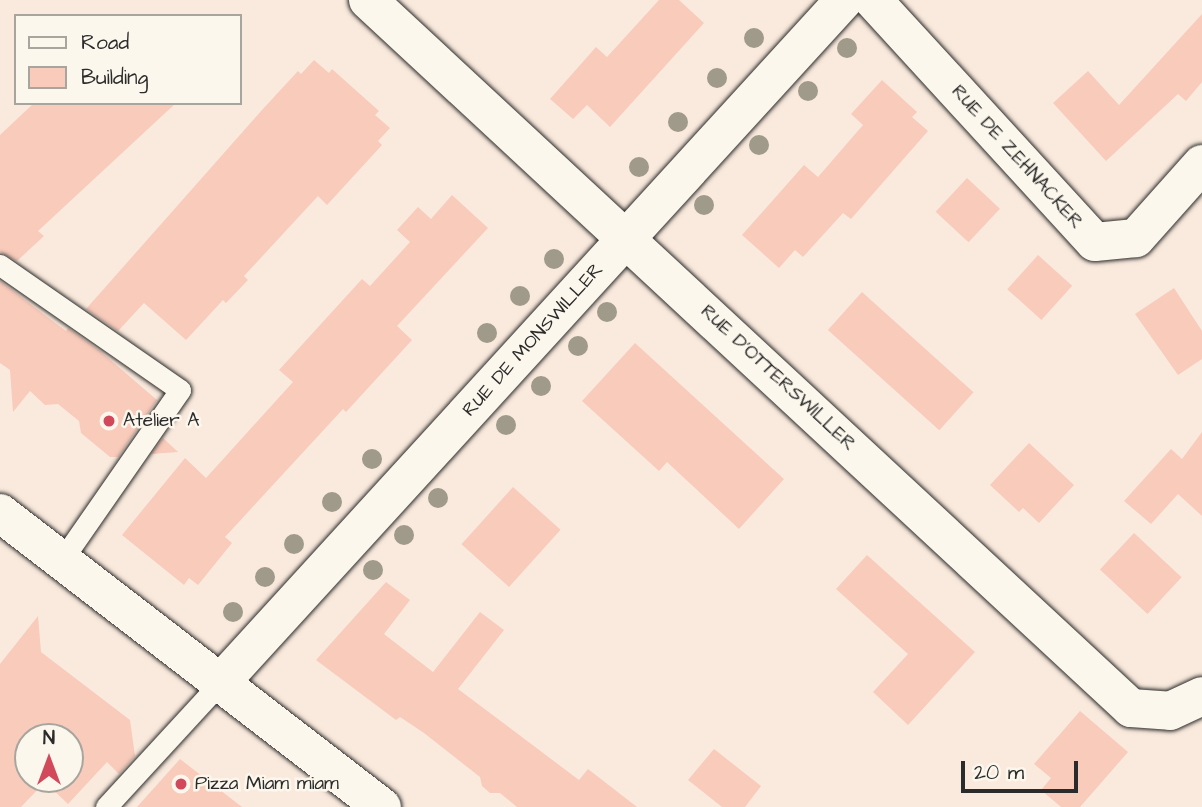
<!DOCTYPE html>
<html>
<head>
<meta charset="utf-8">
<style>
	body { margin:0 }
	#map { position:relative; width:1202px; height:807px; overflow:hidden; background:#faeadd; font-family:"Architects Daughter",sans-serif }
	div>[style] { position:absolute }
	.building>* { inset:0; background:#f8cbbb; transform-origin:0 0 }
	.roads { filter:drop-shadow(0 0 2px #2b2b2b) drop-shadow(0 0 2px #2b2b2b) }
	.lane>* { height:21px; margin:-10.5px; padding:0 10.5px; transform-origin:10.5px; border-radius:10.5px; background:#fbf7ec }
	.street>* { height:38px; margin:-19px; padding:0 19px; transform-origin:19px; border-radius:19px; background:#fbf7ec }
	.secondary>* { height:38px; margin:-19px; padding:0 19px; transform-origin:19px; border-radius:19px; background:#fbf7ec }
	.trees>* { width:20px; height:20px; margin:-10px; border-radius:50%; background:#9f9a8a }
	.dots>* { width:19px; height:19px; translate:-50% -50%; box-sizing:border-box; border:4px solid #fbf7ec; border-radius:50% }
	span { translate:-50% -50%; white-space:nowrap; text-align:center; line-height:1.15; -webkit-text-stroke:5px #fbf7ec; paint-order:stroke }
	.street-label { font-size:19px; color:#2b2b2b }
	.poi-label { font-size:19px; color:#2b2b2b }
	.left { translate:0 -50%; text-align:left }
	.legend { position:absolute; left:14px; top:14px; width:228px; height:91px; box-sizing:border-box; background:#fbf7ec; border:2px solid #a8a59f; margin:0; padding:9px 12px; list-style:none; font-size:21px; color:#2b2b2b }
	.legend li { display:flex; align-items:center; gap:14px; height:35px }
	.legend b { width:35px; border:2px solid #a8a59f }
	.north { position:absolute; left:14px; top:723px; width:70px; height:70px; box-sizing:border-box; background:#fbf7ec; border:2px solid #a8a59f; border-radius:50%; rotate:0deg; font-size:19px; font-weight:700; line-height:28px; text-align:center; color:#2b2b2b }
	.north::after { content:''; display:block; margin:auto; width:24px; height:32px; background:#d1495b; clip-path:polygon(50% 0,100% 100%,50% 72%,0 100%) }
	.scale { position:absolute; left:961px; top:761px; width:117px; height:32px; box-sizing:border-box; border:4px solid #2b2b2b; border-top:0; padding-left:9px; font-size:21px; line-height:24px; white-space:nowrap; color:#2b2b2b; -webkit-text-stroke:5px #fbf7ec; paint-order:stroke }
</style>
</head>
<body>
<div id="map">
	<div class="building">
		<i style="clip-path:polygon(659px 0,679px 0,704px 23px,610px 127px,587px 105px,573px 119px,550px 99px,596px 47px,607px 57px)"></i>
		<i style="clip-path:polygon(1202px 14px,1202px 82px,1186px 101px,1178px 94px,1106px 161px,1053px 103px,1088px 71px,1119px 105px)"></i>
		<i style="clip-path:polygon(314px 60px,329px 73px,332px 69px,379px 111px,375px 115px,390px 128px,378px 141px,382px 145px,327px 205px,318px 196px,244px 276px,248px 280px,226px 303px,223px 300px,186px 340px,144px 303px,118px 331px,86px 309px,262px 110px,298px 71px,301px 74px)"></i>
		<i style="clip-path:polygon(882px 80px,917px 112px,912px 117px,928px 131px,851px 219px,843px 213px,803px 257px,795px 250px,779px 268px,742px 235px,804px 165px,818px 177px,863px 125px,851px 114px)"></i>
		<i style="clip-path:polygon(34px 103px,176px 103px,38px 231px,44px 236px,17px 261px,0 252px,0 135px)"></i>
		<i style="left:967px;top:178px;width:45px;height:46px;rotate:43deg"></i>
		<i style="clip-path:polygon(452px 195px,488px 228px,397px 326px,412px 340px,346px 412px,343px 409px,225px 537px,232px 543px,198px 585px,189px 578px,184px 585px,122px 535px,185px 458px,206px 478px,293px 382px,279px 370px,362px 279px,370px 286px,410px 242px,397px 230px,418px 207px,431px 219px)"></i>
		<i style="left:1038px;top:255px;width:46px;height:46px;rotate:42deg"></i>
		<i style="clip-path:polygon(0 281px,66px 331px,68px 328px,100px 351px,157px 400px,118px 457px,110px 457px,81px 433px,79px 421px,58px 404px,45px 405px,30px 391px,13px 412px,10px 370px,0 363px)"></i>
		<i style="clip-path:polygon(1174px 288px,1202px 331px,1202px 359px,1178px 375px,1135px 314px)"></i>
		<i style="left:862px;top:292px;width:150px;height:51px;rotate:42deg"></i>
		<i style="clip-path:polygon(635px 343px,784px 479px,739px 529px,667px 462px,659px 471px,582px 401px)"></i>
		<i style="clip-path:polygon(1202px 432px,1202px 516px,1178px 494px,1151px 524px,1124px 501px,1171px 449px,1182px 459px)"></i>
		<i style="clip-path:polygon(163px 438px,178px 452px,151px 454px)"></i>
		<i style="clip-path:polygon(1029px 443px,1074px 485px,1039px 523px,1023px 508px,1019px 512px,990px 485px)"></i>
		<i style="left:513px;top:487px;width:64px;height:77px;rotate:42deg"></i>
		<i style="left:1134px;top:533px;width:65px;height:50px;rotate:43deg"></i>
		<i style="clip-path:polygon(867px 555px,975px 652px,908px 725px,873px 692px,908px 654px,836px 589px)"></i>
		<i style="clip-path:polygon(386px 582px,410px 600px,384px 634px,433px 672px,480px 612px,504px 630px,458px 689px,579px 780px,588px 769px,637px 807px,517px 807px,500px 793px,490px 793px,482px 786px,480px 777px,424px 733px,400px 717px,396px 720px,316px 660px)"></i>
		<i style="clip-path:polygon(evenodd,38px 616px,41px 652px,130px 720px,135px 756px,119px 774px,107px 762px,68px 804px,45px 782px,21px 807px,0 807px,0 664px,38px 616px,28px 737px,70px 737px,70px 779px,28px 779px,28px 737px)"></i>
		<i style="clip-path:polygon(1080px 711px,1128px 752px,1080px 807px,1061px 807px,1041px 790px,1051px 778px,1034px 764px)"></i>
		<i style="clip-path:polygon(714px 749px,761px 786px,745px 807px,722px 807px,688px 780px)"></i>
		<i style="clip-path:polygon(180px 759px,242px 807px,137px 807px)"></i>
	</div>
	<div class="roads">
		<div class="lane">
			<i style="left:0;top:265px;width:219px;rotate:34.8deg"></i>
			<i style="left:180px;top:390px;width:207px;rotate:124.8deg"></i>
			<i style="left:106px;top:807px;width:171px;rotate:-47.4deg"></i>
		</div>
		<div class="street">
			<i style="left:368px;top:0;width:1041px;rotate:42.86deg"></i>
			<i style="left:1131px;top:708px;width:39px;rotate:4deg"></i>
			<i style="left:1170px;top:711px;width:35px;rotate:-25deg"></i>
			<i style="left:873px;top:0;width:328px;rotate:47.5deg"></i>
			<i style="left:1095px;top:242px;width:41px;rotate:-5.6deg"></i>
			<i style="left:1136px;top:238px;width:99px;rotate:-48.3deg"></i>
			<i style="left:222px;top:681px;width:922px;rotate:-47.59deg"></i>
		</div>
		<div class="secondary">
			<i style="left:0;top:513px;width:482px;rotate:37.6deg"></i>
		</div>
	</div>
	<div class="trees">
		<i style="left:754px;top:38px"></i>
		<i style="left:847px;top:48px"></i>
		<i style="left:717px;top:78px"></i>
		<i style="left:808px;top:91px"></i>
		<i style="left:678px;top:122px"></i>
		<i style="left:759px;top:145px"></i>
		<i style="left:639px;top:167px"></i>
		<i style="left:704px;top:205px"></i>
		<i style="left:554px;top:259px"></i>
		<i style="left:520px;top:296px"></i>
		<i style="left:607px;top:312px"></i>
		<i style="left:487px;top:333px"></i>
		<i style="left:578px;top:346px"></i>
		<i style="left:541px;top:386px"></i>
		<i style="left:506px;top:425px"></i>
		<i style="left:372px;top:459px"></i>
		<i style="left:438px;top:498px"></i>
		<i style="left:332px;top:502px"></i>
		<i style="left:404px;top:535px"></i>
		<i style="left:294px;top:544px"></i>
		<i style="left:373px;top:570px"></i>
		<i style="left:265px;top:577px"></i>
		<i style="left:233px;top:612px"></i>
	</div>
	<div class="dots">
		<i style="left:109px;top:421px;background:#d1495b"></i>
		<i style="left:181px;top:784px;background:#d1495b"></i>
	</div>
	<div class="street-label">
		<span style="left:1017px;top:157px;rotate:48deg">RUE DE ZEHNACKER</span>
		<span style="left:533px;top:340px;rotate:-48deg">RUE DE MONSWILLER</span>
		<span style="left:778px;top:378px;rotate:43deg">RUE D'OTTERSWILLER</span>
	</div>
	<div class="poi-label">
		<span class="left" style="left:123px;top:421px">Atelier A</span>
		<span class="left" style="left:195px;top:784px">Pizza Miam miam</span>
	</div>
	<ul class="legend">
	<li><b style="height:9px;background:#fbf7ec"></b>Road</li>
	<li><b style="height:19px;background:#f8cbbb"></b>Building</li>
	</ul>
	<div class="north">N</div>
	<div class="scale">20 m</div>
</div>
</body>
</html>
